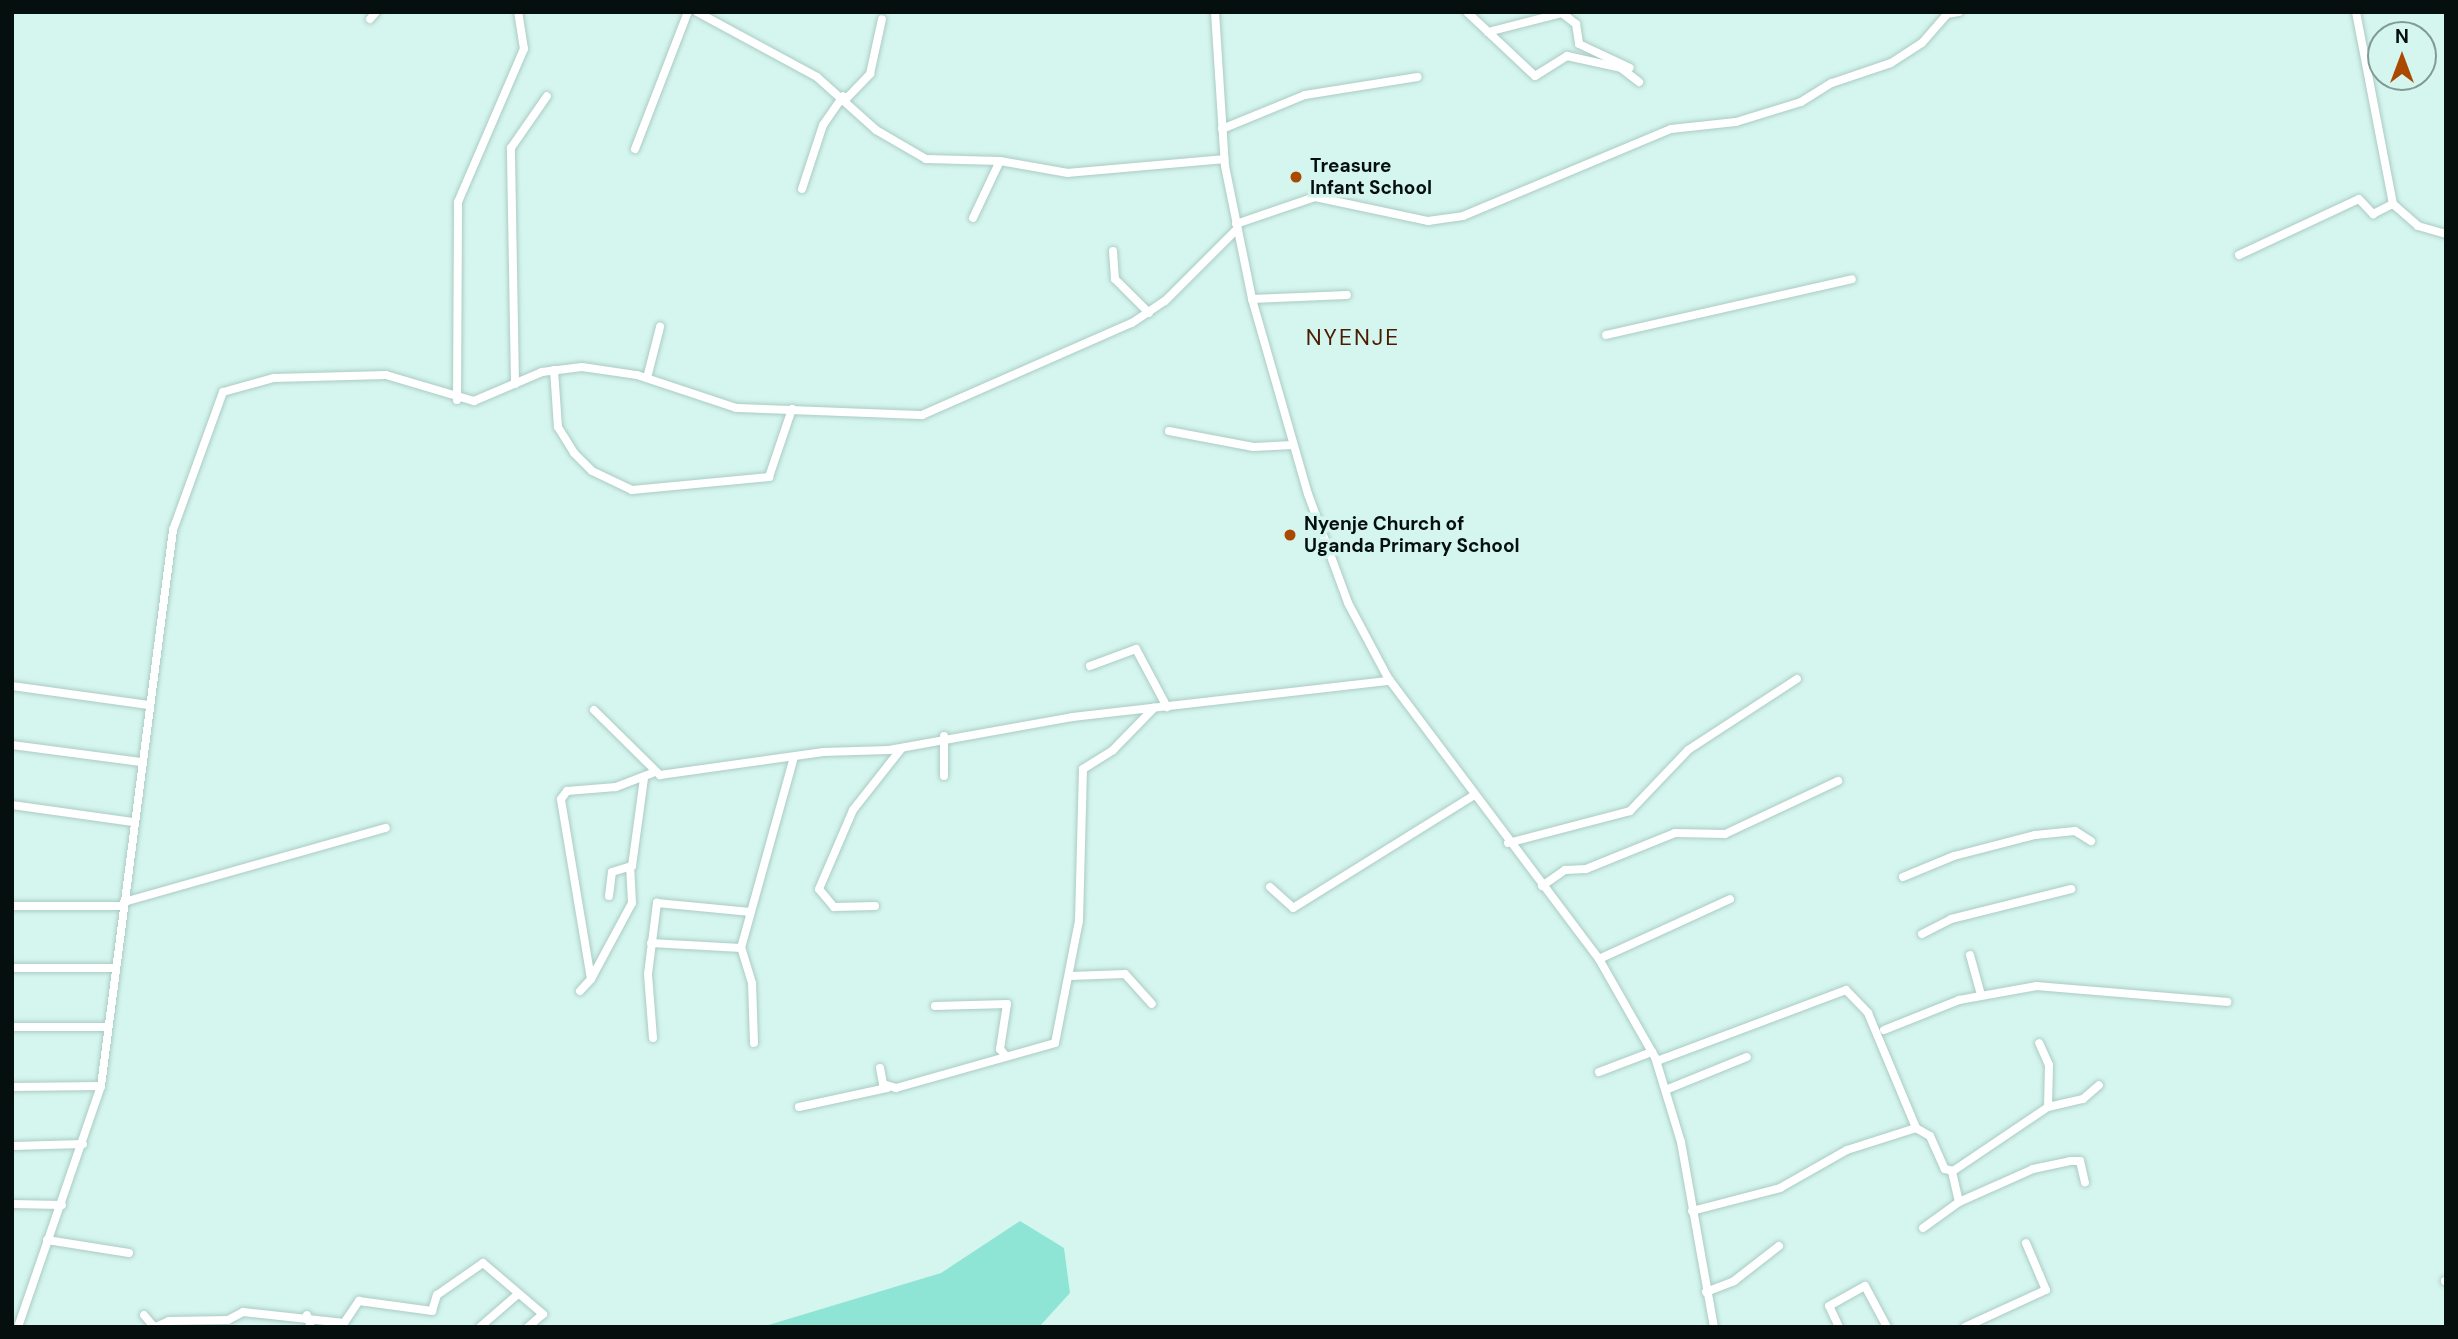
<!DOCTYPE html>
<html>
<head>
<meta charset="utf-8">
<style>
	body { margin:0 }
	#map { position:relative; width:2458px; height:1339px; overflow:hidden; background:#d5f6ef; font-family:"DM Sans",sans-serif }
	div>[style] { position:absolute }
	.green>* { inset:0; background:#8fe5d5 }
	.roads { filter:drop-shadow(0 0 2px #abcbc4) drop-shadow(0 0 2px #abcbc4) }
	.minor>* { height:8px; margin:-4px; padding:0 4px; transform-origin:4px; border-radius:4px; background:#fff }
	.dots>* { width:19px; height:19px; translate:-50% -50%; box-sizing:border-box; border:4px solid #d5f6ef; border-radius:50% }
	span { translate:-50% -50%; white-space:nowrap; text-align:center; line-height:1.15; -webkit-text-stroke:7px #d5f6ef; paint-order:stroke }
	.poi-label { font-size:19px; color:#05100e; font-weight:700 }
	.left { translate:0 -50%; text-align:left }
	.quarter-label { font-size:23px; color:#4a1c00; letter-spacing:2px }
	.frame { position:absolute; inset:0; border:14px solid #05100e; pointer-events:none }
	.north { position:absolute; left:2367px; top:21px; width:70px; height:70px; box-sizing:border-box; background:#d5f6ef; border:2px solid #829a95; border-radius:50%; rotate:0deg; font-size:19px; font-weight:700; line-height:28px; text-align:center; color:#05100e }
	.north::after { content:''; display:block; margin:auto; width:24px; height:32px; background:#aa4a00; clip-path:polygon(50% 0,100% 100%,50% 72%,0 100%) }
</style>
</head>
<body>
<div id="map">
	<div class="green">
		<i style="clip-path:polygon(1020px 1221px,1064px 1248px,1070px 1293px,1039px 1327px,765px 1326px,941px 1273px)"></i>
	</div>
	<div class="roads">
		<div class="minor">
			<i style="left:697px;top:12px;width:136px;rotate:28.4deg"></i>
			<i style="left:817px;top:77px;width:79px;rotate:41.9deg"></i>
			<i style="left:876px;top:130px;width:58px;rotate:30.1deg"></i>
			<i style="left:926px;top:159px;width:74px;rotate:1.5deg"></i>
			<i style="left:1000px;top:161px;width:69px;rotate:10deg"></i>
			<i style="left:1068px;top:173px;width:157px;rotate:-5.1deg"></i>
			<i style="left:1215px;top:12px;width:154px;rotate:86.3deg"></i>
			<i style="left:1225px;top:166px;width:136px;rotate:78.5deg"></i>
			<i style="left:1252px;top:299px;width:203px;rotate:74deg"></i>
			<i style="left:1308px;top:494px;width:116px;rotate:69.8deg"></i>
			<i style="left:1348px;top:603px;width:85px;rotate:61.9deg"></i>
			<i style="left:1388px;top:678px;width:351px;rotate:53.1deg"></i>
			<i style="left:1599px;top:959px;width:113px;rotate:60.3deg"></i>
			<i style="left:1655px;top:1057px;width:89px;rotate:73deg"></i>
			<i style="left:1681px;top:1142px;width:188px;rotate:79.9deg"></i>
			<i style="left:1467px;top:12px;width:93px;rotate:43.3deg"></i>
			<i style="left:1535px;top:76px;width:38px;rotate:-32deg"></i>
			<i style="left:1567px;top:56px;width:55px;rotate:12.5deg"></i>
			<i style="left:1621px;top:68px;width:23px;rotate:38deg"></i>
			<i style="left:2356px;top:12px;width:196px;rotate:79.1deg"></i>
			<i style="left:2393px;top:204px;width:33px;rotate:41deg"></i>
			<i style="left:2418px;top:226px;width:29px;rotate:16deg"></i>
			<i style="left:370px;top:19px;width:9px;rotate:-49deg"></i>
			<i style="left:1488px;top:32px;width:76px;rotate:-14.4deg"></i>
			<i style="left:1562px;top:13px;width:18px;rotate:38deg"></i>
			<i style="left:1576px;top:24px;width:20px;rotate:81deg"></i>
			<i style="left:1579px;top:44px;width:56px;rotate:25.2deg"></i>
			<i style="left:846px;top:99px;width:35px;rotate:-46deg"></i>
			<i style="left:870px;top:74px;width:56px;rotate:-77.7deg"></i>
			<i style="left:1222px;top:129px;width:90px;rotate:-22.3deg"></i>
			<i style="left:1305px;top:95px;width:114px;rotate:-9.1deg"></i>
			<i style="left:635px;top:149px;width:147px;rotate:-68.9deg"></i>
			<i style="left:802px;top:189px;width:67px;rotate:-71.8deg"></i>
			<i style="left:823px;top:125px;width:35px;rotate:-55deg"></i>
			<i style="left:973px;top:218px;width:63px;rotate:-64.7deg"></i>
			<i style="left:1236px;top:224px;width:83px;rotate:-18.9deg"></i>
			<i style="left:1315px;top:197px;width:116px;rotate:12deg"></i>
			<i style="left:1428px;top:221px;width:35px;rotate:-8deg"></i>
			<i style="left:1463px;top:216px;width:225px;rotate:-22.7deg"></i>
			<i style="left:1671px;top:129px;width:65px;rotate:-6.1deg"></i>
			<i style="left:1736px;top:122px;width:68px;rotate:-17.1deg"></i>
			<i style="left:1801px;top:102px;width:36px;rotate:-32deg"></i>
			<i style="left:1832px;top:83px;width:62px;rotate:-18.7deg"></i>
			<i style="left:1891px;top:63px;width:37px;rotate:-33deg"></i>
			<i style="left:1922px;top:43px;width:38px;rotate:-49deg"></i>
			<i style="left:1947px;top:14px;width:12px;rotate:-9deg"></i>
			<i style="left:1113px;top:251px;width:28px;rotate:86deg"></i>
			<i style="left:1115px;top:279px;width:48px;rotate:45deg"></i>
			<i style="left:2239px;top:255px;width:132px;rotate:-25deg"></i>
			<i style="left:2359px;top:199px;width:21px;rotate:47deg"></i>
			<i style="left:2373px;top:214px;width:22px;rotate:-27deg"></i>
			<i style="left:1252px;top:299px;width:95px;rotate:-2.4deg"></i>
			<i style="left:1606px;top:335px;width:252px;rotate:-12.8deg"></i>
			<i style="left:554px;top:370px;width:57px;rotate:86deg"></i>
			<i style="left:558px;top:427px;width:31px;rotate:58deg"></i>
			<i style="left:574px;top:453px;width:25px;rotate:45deg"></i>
			<i style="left:592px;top:471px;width:44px;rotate:25.4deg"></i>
			<i style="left:632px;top:490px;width:138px;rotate:-5.4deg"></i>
			<i style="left:769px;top:477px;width:72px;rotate:-71.3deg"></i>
			<i style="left:647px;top:378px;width:53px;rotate:-75.7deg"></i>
			<i style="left:515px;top:384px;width:236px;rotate:-91deg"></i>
			<i style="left:511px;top:148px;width:63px;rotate:-55.3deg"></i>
			<i style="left:457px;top:400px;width:198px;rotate:-89.7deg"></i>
			<i style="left:458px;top:202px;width:167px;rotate:-66.7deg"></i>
			<i style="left:524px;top:49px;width:37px;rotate:-99deg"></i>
			<i style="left:1169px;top:431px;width:86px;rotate:10.7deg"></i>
			<i style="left:1254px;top:447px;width:39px;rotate:-3deg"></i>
			<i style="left:1090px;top:666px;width:49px;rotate:-20.3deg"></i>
			<i style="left:1136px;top:649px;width:66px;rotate:61.9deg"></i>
			<i style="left:12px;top:686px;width:138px;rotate:7.9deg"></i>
			<i style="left:594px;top:710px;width:93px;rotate:44.6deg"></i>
			<i style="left:660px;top:775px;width:165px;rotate:-8deg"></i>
			<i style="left:823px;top:752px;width:66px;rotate:-1.7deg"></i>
			<i style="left:889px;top:750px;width:186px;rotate:-10.2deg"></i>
			<i style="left:1072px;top:717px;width:320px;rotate:-6.5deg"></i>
			<i style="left:12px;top:745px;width:130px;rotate:7.5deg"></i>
			<i style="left:944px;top:776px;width:40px;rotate:-90deg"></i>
			<i style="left:12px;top:805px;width:122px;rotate:8deg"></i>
			<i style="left:1508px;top:843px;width:126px;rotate:-14.7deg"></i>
			<i style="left:1630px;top:811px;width:84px;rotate:-46.4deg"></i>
			<i style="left:1688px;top:750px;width:130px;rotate:-33.1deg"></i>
			<i style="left:1903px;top:877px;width:55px;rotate:-22.4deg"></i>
			<i style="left:1954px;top:856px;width:84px;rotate:-14.5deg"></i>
			<i style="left:2035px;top:835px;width:40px;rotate:-5.7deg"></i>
			<i style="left:2075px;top:831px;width:19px;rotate:32deg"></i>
			<i style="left:1542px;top:886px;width:28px;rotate:-35deg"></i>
			<i style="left:1565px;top:870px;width:21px;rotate:-3deg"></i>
			<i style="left:1586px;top:869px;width:96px;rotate:-22deg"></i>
			<i style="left:1675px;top:833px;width:50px;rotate:1.1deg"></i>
			<i style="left:1725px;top:834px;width:125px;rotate:-25.1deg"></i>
			<i style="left:1270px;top:887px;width:31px;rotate:42deg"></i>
			<i style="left:1293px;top:908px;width:212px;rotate:-31.9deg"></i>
			<i style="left:609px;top:896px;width:24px;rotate:-83deg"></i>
			<i style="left:612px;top:872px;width:21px;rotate:-17deg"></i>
			<i style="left:632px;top:866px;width:89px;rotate:-82.2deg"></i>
			<i style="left:124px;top:902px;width:272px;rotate:-15.8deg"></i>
			<i style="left:12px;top:906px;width:111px"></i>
			<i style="left:875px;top:906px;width:41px;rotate:178.6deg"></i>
			<i style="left:834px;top:907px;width:23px;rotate:-130deg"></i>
			<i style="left:819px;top:889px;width:86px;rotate:-66.7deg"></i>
			<i style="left:853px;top:810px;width:78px;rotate:-51.8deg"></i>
			<i style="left:1922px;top:934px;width:33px;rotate:-27deg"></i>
			<i style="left:1951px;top:919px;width:124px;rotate:-14deg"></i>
			<i style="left:651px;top:943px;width:90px;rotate:3.2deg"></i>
			<i style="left:1970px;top:955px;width:41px;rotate:74.6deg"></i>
			<i style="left:1599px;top:959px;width:144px;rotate:-24.6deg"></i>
			<i style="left:12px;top:968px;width:104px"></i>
			<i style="left:1070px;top:976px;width:55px;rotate:-2.1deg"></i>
			<i style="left:1125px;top:974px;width:40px;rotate:48deg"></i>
			<i style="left:591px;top:979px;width:86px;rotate:-61.7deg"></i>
			<i style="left:632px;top:903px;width:35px;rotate:-93deg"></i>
			<i style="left:580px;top:991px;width:16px;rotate:-47deg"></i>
			<i style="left:591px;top:979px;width:182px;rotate:-99.5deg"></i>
			<i style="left:561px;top:799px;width:10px;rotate:-53deg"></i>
			<i style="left:567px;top:791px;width:49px;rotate:-4.7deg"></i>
			<i style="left:616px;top:787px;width:39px;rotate:-21deg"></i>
			<i style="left:935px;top:1006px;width:72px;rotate:-1.6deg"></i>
			<i style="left:1007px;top:1004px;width:46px;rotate:98.8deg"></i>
			<i style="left:1000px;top:1049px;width:8px;rotate:50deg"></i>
			<i style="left:12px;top:1027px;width:96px"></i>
			<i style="left:1884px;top:1030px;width:81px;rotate:-21.8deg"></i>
			<i style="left:1959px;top:1000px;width:79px;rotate:-10.2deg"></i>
			<i style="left:2037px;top:986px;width:191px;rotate:4.8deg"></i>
			<i style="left:653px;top:1038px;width:64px;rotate:-94.5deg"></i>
			<i style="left:648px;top:974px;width:72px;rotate:-82.8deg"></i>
			<i style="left:657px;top:903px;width:94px;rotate:5.5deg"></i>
			<i style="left:754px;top:1043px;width:60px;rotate:-91.9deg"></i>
			<i style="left:752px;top:983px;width:37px;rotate:-107deg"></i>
			<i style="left:741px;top:948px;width:195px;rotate:-74.5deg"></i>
			<i style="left:1657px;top:1061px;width:202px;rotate:-20.6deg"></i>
			<i style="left:1846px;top:990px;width:32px;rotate:46deg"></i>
			<i style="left:1868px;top:1013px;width:125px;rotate:67.3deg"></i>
			<i style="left:1916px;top:1128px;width:16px;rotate:30deg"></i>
			<i style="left:1930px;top:1136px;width:36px;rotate:66deg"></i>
			<i style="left:1945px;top:1169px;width:8px;rotate:14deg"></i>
			<i style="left:1953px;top:1171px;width:115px;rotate:-34deg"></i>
			<i style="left:2048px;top:1107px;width:42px;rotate:-88.6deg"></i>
			<i style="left:2049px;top:1065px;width:24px;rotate:-114deg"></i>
			<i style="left:880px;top:1068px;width:16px;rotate:79deg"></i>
			<i style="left:883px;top:1084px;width:14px;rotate:17deg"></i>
			<i style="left:896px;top:1088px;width:165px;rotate:-15.8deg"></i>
			<i style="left:1055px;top:1043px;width:124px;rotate:-78.9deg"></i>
			<i style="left:1079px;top:921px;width:152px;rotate:-88.5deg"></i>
			<i style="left:1083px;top:769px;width:36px;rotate:-32deg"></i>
			<i style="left:1113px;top:750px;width:59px;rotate:-45.7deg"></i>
			<i style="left:1599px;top:1072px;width:57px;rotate:-20.7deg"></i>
			<i style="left:12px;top:1087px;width:89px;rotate:-0.6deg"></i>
			<i style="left:1668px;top:1089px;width:85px;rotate:-22.1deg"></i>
			<i style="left:799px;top:1107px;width:90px;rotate:-12.2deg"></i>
			<i style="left:2048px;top:1107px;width:36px;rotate:-13deg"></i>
			<i style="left:2083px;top:1099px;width:21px;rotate:-41deg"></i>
			<i style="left:12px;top:1146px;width:71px;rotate:-1.6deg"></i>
			<i style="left:1959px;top:1202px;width:81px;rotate:-24deg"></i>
			<i style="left:2033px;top:1169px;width:38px;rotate:-12deg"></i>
			<i style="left:2070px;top:1161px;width:10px"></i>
			<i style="left:2080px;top:1161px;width:22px;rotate:77deg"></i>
			<i style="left:12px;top:1204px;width:50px;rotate:1.1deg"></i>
			<i style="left:1692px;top:1211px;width:91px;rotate:-14.6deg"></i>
			<i style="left:1780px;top:1188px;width:77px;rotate:-29.6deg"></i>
			<i style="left:1847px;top:1150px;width:72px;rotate:-17.7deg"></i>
			<i style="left:1923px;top:1228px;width:44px;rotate:-35.8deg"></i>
			<i style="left:1959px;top:1202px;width:32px;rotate:-103deg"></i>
			<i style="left:47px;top:1240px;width:83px;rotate:9deg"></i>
			<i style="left:2445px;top:1281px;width:1px"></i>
			<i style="left:1706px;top:1292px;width:30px;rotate:-21deg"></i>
			<i style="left:1734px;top:1281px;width:57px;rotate:-37.9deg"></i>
			<i style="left:144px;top:1315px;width:16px;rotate:50deg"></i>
			<i style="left:307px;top:1315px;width:13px;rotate:72deg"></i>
			<i style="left:18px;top:1327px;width:255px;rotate:-71deg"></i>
			<i style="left:101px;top:1086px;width:561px;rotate:-82.62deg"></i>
			<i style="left:173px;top:530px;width:147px;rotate:-70.1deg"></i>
			<i style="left:223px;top:392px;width:53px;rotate:-15.4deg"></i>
			<i style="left:274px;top:378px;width:112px;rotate:-1.5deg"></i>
			<i style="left:386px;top:375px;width:92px;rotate:16.5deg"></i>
			<i style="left:474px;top:401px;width:74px;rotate:-23.1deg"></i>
			<i style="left:542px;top:372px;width:40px;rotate:-7.1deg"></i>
			<i style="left:582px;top:367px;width:56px;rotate:8.3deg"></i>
			<i style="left:637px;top:375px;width:104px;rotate:18.4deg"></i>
			<i style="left:736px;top:408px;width:186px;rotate:2.2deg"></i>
			<i style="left:922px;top:415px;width:229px;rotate:-23.7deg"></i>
			<i style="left:1132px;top:323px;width:40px;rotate:-34deg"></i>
			<i style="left:1165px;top:301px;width:102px;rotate:-45deg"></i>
			<i style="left:156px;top:1327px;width:14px;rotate:-25deg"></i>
			<i style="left:169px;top:1321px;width:59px;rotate:-1deg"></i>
			<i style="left:228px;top:1320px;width:17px;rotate:-28deg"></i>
			<i style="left:243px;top:1312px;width:102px;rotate:6.2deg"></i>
			<i style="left:344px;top:1323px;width:27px;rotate:-56deg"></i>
			<i style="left:359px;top:1301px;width:74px;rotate:7.8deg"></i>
			<i style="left:432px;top:1311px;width:17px;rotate:-73deg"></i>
			<i style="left:437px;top:1295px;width:56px;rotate:-34.8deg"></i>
			<i style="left:483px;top:1263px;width:79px;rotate:40.4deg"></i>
			<i style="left:543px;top:1314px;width:20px;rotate:139deg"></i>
			<i style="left:480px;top:1327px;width:50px;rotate:-41deg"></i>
			<i style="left:1839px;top:1327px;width:23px;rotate:-115deg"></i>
			<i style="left:1829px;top:1306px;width:41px;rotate:-29.1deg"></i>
			<i style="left:1865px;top:1286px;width:47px;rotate:61.8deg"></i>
			<i style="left:1965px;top:1327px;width:89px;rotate:-24.6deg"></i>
			<i style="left:2046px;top:1290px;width:51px;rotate:-113.1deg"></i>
		</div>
	</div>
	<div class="dots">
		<i style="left:1296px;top:177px;background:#aa4a00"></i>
		<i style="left:1290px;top:535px;background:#aa4a00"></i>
	</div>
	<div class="poi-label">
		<span class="left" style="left:1310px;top:177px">Treasure<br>Infant School</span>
		<span class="left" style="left:1304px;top:535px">Nyenje Church of<br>Uganda Primary School</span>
	</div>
	<div class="quarter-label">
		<span style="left:1353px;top:337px">NYENJE</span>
	</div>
	<div class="frame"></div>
	<div class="north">N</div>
</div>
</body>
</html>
